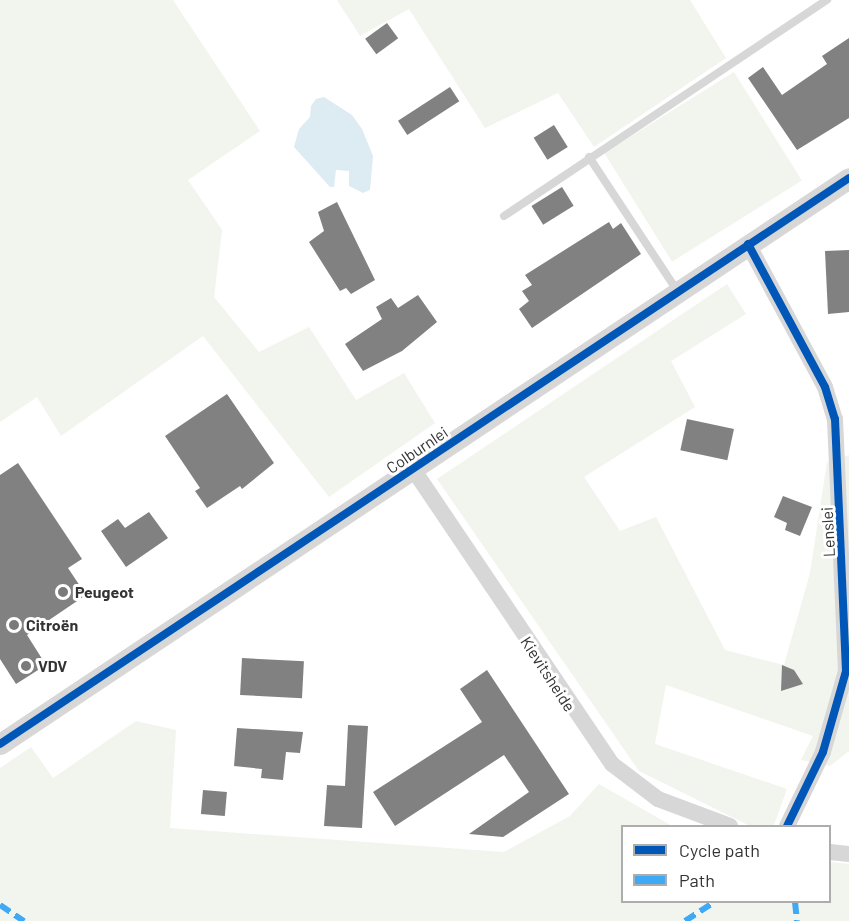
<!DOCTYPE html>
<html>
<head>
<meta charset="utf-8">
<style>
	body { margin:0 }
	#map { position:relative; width:849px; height:921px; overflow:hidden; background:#fff; font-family:Barlow,sans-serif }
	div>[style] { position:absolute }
	.green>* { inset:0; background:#f1f5ed; transform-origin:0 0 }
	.water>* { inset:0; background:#ddebf3 }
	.building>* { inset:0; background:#818181; transform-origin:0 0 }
	.service>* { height:8px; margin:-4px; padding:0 4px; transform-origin:4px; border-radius:4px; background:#d7d7d7 }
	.minor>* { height:16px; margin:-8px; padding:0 8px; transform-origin:8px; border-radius:8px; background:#d7d7d7 }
	.tertiary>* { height:21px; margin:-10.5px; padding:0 10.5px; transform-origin:10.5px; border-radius:10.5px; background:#d7d7d7 }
	.quiet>* { height:6px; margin-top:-3px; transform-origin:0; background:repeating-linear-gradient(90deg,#3fa9f5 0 12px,transparent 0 18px) }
	.cycleway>* { height:8px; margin:-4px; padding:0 4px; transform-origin:4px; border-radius:4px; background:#0057b8 }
	.dots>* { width:16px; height:16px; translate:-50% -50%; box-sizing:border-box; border:3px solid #fff; border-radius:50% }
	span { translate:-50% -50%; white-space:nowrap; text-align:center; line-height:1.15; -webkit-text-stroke:6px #fff; paint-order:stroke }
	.street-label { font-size:16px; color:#333 }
	.poi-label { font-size:16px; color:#333; font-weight:700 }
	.left { translate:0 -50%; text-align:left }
	.legend { position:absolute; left:621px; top:825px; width:210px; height:78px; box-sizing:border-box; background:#fff; border:2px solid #adadad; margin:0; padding:8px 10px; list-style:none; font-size:18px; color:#333 }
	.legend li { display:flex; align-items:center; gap:12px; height:30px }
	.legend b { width:30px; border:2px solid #adadad }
</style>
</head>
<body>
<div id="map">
	<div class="green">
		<i style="clip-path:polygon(0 0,173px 0,260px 131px,188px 180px,222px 230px,214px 297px,259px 352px,309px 327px,356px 400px,404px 373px,435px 423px,329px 497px,203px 336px,61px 436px,37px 397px,0 422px)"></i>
		<i style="clip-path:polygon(337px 0,690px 0,726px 58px,594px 147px,558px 93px,485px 128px,409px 9px,360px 36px)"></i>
		<i style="left:734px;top:72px;width:128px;height:153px;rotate:58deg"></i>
		<i style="clip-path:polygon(727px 284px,746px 314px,671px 361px,695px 407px,584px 477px,620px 531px,656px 517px,725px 650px,784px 665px,810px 573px,827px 462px,849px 455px,849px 751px,830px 766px,801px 760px,813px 736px,666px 685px,655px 744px,787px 789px,774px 825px,748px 825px,639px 771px,437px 479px)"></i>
		<i style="clip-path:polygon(136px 721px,176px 730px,170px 828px,504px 852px,570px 816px,599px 784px,672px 826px,622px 826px,622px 902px,830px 902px,830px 862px,849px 864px,849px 921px,0 921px,0 768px,31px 747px,53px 778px)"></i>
	</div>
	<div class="water">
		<i style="clip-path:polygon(324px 97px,352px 115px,362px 129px,373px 156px,370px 190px,363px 193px,349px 186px,349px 171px,336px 170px,334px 187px,330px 187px,294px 147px,299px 129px,310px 117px,311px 106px,316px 99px)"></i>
	</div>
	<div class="building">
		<i style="left:387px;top:23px;width:19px;height:27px;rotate:54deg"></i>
		<i style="clip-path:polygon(849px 38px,849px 118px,797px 150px,748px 78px,763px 67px,782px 95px,827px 64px,822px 56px)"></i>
		<i style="left:450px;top:87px;width:17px;height:62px;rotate:57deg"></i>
		<i style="left:554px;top:125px;width:26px;height:24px;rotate:58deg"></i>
		<i style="left:562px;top:187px;width:22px;height:36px;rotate:58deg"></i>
		<i style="clip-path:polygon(337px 202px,375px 280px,351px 294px,346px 288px,340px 291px,309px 242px,324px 231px,318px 212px)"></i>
		<i style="clip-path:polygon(609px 222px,613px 229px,621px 223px,641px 254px,532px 328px,519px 309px,529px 301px,522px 291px,532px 285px,525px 275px)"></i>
		<i style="clip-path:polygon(849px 250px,849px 312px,828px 314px,825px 251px)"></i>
		<i style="clip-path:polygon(418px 295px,437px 322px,402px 351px,363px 371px,345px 344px,382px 319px,376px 307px,391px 298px,398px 308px)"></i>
		<i style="clip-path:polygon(227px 394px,274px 463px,242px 489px,240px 486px,207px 508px,195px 491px,200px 488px,165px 436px)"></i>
		<i style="left:687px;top:419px;width:48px;height:32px;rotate:12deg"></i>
		<i style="clip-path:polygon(18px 463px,82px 559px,68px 568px,86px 595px,27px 635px,46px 665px,16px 684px,0 659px,0 475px)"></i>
		<i style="clip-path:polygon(783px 496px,812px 507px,800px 536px,785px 530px,787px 523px,774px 517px)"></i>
		<i style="clip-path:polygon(149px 512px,168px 538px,126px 567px,101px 531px,118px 519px,125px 528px)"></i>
		<i style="left:242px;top:658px;width:62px;height:37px;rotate:3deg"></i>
		<i style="clip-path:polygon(782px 665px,794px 670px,803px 684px,781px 691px)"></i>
		<i style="clip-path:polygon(487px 670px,569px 794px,503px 837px,469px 834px,529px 792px,504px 755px,395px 826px,373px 792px,482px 722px,460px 689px)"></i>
		<i style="clip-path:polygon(348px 725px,368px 726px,362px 828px,324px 826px,327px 785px,345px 786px)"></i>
		<i style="clip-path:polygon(237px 728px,303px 732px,300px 753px,286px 752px,283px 780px,261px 778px,262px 769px,234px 766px)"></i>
		<i style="left:203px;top:790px;width:24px;height:24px;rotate:5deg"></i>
	</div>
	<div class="service">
		<i style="left:589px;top:157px;width:162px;rotate:56.6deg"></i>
		<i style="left:504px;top:216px;width:389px;rotate:-33.8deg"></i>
	</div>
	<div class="minor">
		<i style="left:748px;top:244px;width:162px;rotate:61.7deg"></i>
		<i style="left:825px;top:387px;width:34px;rotate:73deg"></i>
		<i style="left:835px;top:419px;width:252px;rotate:87.5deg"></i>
		<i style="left:846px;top:671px;width:84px;rotate:105.9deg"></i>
		<i style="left:823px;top:752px;width:82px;rotate:115.9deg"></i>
		<i style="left:413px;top:469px;width:356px;rotate:56deg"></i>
		<i style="left:612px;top:764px;width:58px;rotate:37.3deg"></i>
		<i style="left:658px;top:799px;width:77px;rotate:20.6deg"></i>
		<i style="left:830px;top:852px;width:19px;rotate:6deg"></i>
	</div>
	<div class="tertiary">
		<i style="left:0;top:744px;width:1020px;rotate:-33.69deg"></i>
	</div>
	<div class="quiet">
		<i style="left:795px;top:902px;width:19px;rotate:84deg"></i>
		<i style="left:0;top:905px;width:29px;rotate:34deg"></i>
		<i style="left:685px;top:921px;width:35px;rotate:-33deg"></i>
	</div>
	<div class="cycleway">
		<i style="left:748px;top:244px;width:162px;rotate:61.7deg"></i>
		<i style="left:825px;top:387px;width:34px;rotate:73deg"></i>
		<i style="left:835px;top:419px;width:252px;rotate:87.5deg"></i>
		<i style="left:846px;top:671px;width:84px;rotate:105.9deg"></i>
		<i style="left:823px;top:752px;width:82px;rotate:115.9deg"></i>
		<i style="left:0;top:744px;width:1020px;rotate:-33.69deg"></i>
	</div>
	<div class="dots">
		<i style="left:63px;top:592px;background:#7a7a7a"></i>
		<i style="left:14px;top:625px;background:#7a7a7a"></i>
		<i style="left:26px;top:666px;background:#7a7a7a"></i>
	</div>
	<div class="street-label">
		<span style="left:417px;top:450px;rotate:-34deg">Colburnlei</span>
		<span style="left:828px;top:532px;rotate:-93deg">Lenslei</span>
		<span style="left:548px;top:674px;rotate:57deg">Kievitsheide</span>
	</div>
	<div class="poi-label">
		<span class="left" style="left:75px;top:592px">Peugeot</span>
		<span class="left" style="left:26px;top:625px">Citroën</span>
		<span class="left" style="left:38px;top:666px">VDV</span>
	</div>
	<ul class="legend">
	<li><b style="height:8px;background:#0057b8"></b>Cycle path</li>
	<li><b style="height:8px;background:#3fa9f5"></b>Path</li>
	</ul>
</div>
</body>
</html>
